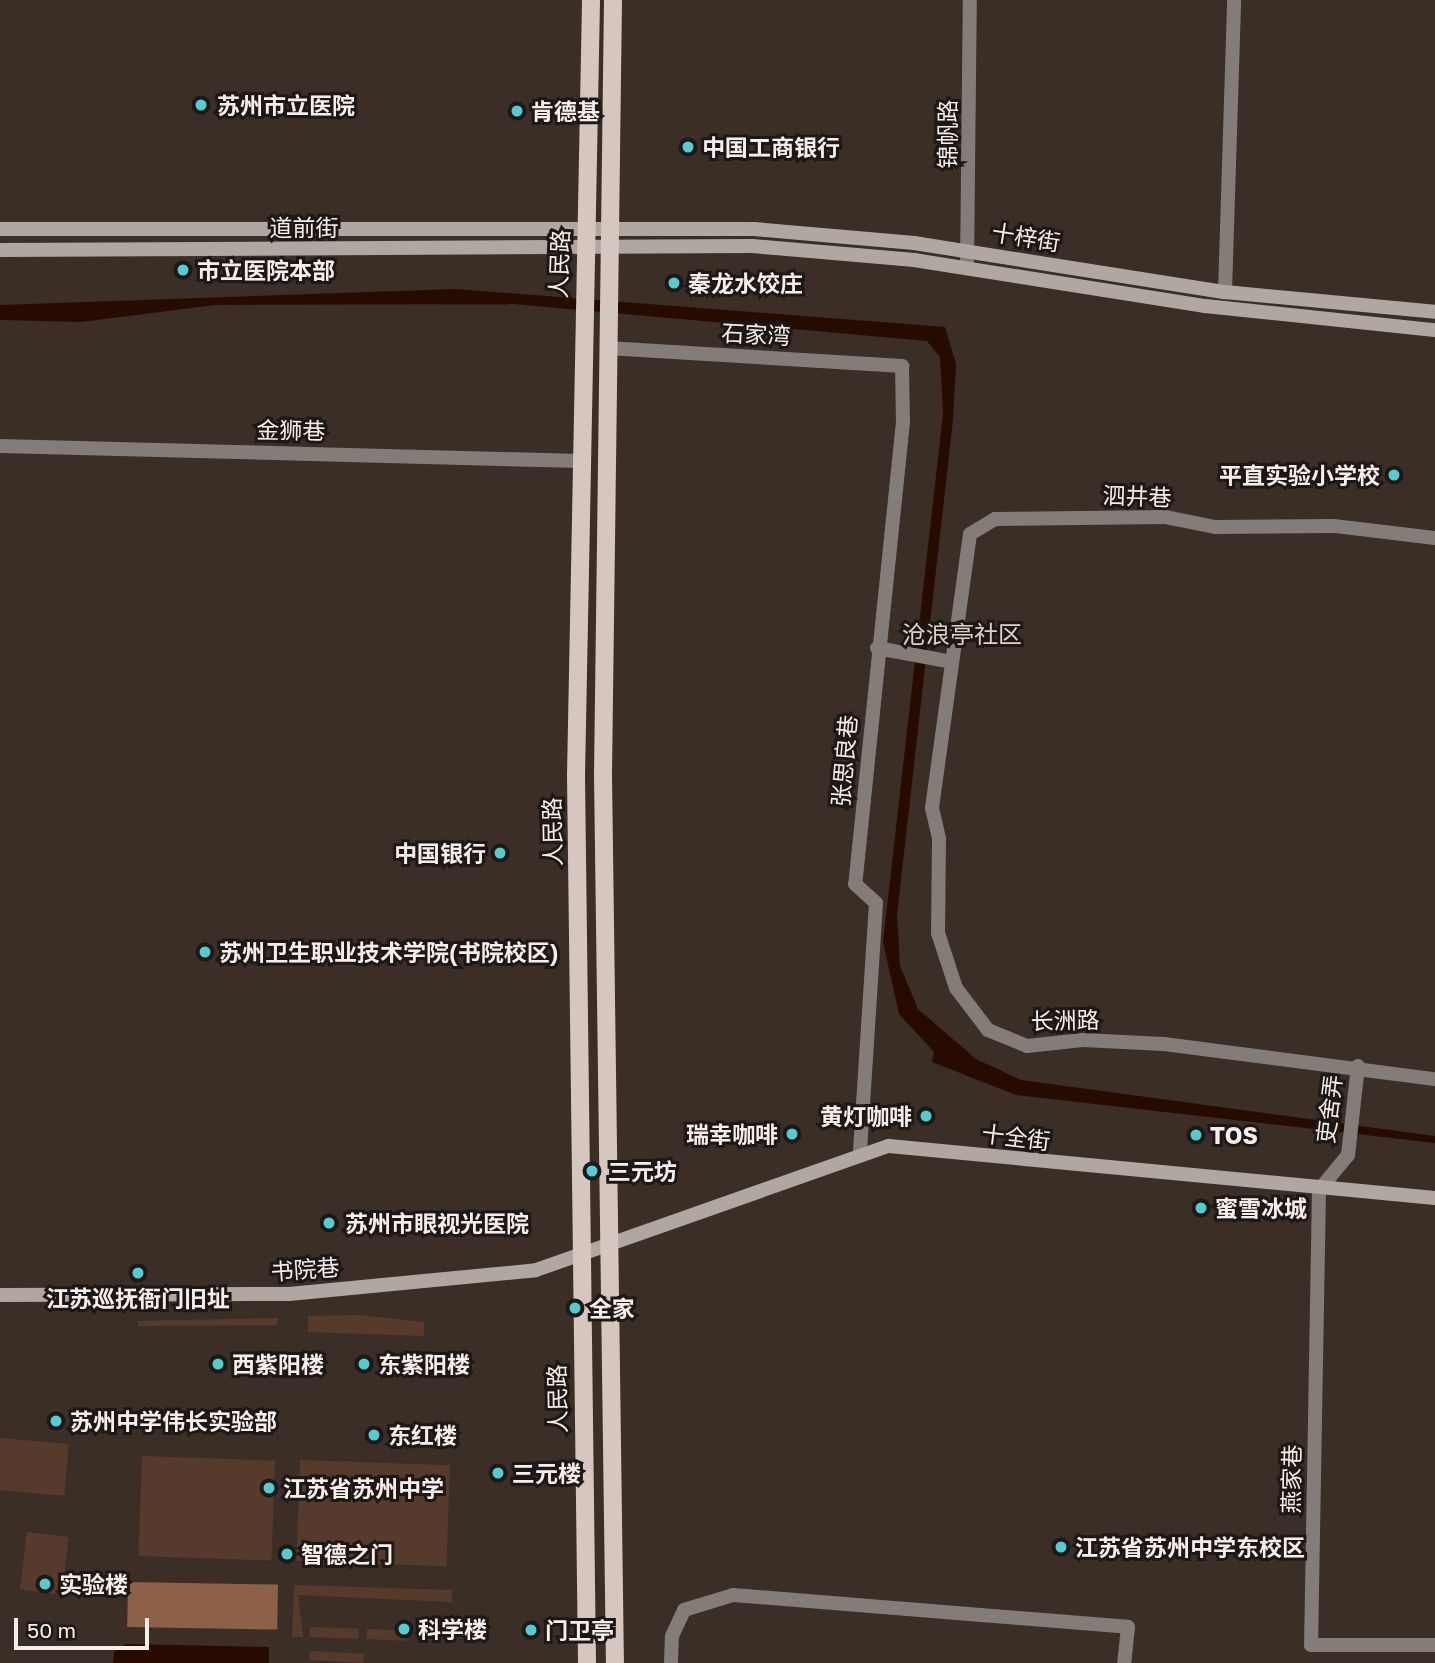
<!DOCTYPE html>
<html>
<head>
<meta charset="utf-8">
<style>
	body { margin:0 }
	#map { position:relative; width:1435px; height:1663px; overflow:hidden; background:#3a2e27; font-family:"Golos Text","Noto Sans SC",sans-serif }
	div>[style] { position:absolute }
	.green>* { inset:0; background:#563b2d; transform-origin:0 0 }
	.forest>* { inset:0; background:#8d6048; transform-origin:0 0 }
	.water>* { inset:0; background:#280b00 }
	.minor>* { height:14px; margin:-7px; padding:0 7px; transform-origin:7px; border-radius:7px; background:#837c79 }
	.tertiary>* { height:14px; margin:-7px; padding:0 7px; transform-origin:7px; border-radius:7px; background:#837c79 }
	.secondary>* { height:14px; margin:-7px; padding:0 7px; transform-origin:7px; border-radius:7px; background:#b1a7a1 }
	.primary>* { height:18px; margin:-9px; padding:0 9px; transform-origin:9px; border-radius:9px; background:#d5c7c0 }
	.dots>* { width:19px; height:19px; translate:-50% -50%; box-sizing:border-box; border:4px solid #1d1815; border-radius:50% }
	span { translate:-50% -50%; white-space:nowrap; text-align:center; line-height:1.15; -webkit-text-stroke:6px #1d1815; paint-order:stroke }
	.poi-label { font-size:23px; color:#f6eeea; font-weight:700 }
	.left { translate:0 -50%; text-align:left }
	.right { translate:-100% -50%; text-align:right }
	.street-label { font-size:23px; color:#f6eeea }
	.neighbourhood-label { font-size:24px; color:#e0d0c7 }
	.scale { position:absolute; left:14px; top:1618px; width:135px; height:32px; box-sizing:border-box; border:4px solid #f6eeea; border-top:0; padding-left:9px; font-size:21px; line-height:24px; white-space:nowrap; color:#f6eeea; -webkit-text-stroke:5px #1d1815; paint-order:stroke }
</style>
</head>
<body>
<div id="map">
	<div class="green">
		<i style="clip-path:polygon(359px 1315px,424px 1322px,424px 1336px,308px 1332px,308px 1316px)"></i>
		<i style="clip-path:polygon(278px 1318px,277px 1325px,138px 1326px,138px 1321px)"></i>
		<i style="left:0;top:1438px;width:69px;height:52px;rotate:5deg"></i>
		<i style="left:142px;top:1456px;width:133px;height:100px;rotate:2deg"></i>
		<i style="left:300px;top:1460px;width:150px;height:101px;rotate:2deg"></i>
		<i style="left:27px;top:1532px;width:42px;height:58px;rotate:7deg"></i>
		<i style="clip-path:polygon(294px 1585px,452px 1590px,452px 1602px,298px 1595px,303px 1637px,292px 1637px)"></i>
		<i style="left:310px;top:1627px;width:49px;height:10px;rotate:2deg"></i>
		<i style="left:367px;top:1629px;width:40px;height:10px;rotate:3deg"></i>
		<i style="left:310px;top:1651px;width:54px;height:9px;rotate:3deg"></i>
	</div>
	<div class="forest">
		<i style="left:128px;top:1582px;width:150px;height:45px;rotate:1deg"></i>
	</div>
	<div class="water">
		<i style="clip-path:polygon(455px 289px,945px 327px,956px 364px,953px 420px,897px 915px,900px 966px,918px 1009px,976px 1059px,1021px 1080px,1435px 1136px,1435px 1143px,1016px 1095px,932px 1062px,934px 1052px,899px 1014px,883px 942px,943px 414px,940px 357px,927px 341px,513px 304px,215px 305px,81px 322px,0 320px,0 305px)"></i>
		<i style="clip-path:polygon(126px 1644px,269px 1647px,269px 1663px,113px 1663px,114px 1652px)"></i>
	</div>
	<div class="minor">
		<i style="left:1225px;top:292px;width:292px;rotate:-88.2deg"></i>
		<i style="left:607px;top:348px;width:296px;rotate:3.5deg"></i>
		<i style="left:902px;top:366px;width:56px;rotate:89deg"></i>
		<i style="left:903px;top:422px;width:464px;rotate:95.9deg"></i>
		<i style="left:855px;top:884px;width:28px;rotate:42deg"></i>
		<i style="left:876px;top:903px;width:251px;rotate:93.7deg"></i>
		<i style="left:0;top:446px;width:580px;rotate:1.48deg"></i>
		<i style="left:1435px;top:538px;width:102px;rotate:-173.2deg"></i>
		<i style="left:1334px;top:526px;width:119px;rotate:179.5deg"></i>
		<i style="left:1215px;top:527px;width:50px;rotate:-168.5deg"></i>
		<i style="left:1166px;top:517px;width:171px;rotate:179.3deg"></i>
		<i style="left:995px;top:519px;width:29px;rotate:149deg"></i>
		<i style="left:970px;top:534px;width:277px;rotate:97.9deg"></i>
		<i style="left:932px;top:808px;width:32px;rotate:77deg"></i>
		<i style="left:939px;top:839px;width:94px;rotate:90.6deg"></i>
		<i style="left:938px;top:933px;width:58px;rotate:71.9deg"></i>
		<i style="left:956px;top:988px;width:53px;rotate:52.7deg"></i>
		<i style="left:988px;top:1030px;width:42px;rotate:22.3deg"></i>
		<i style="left:1027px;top:1046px;width:56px;rotate:-6.1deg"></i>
		<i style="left:1083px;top:1040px;width:81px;rotate:2.8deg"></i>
		<i style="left:1164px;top:1044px;width:273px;rotate:7.4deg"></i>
		<i style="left:877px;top:648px;width:76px;rotate:10.6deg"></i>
		<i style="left:1358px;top:1066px;width:90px;rotate:96.4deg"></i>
		<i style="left:1348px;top:1155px;width:45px;rotate:129.6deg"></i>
		<i style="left:1319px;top:1190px;width:455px;rotate:91deg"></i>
		<i style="left:1311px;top:1645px;width:124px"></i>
		<i style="left:671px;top:1663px;width:27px;rotate:-88deg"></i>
		<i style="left:672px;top:1636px;width:29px;rotate:-65deg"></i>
		<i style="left:684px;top:1610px;width:51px;rotate:-17deg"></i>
		<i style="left:733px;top:1595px;width:396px;rotate:4.6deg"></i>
		<i style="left:1128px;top:1627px;width:36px;rotate:96deg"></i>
	</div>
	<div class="tertiary">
		<i style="left:967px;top:268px;width:268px;rotate:-89.4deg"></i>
	</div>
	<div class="secondary">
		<i style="left:0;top:229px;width:754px"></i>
		<i style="left:754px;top:229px;width:161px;rotate:5deg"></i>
		<i style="left:914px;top:243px;width:315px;rotate:9deg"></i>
		<i style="left:1225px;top:292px;width:211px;rotate:5.4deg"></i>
		<i style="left:0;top:250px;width:752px;rotate:-0.3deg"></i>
		<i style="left:752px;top:246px;width:163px;rotate:4.9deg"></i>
		<i style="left:914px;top:260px;width:295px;rotate:9deg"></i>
		<i style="left:1205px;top:306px;width:231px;rotate:6deg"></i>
		<i style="left:0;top:1295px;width:289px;rotate:-0.2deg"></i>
		<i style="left:289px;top:1294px;width:248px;rotate:-5.5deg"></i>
		<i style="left:536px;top:1270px;width:374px;rotate:-19.4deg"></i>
		<i style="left:889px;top:1146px;width:548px;rotate:5.44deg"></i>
	</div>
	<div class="primary">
		<i style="left:613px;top:0;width:775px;rotate:90.74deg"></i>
		<i style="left:603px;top:775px;width:888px;rotate:89.23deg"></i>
		<i style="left:587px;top:1663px;width:887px;rotate:-90.71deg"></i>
		<i style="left:576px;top:776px;width:776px;rotate:-88.89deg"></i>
	</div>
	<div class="dots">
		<i style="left:201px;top:105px;background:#51ccd1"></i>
		<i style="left:517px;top:111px;background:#51ccd1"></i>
		<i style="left:688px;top:147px;background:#51ccd1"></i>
		<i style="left:183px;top:270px;background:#51ccd1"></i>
		<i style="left:674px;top:283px;background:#51ccd1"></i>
		<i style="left:1394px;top:475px;background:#51ccd1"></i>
		<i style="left:500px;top:853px;background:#51ccd1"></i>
		<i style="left:205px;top:952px;background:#51ccd1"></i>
		<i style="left:926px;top:1116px;background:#51ccd1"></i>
		<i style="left:792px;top:1134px;background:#51ccd1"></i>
		<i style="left:1196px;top:1135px;background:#51ccd1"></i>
		<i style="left:592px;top:1171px;background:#51ccd1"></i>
		<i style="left:1201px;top:1208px;background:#51ccd1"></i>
		<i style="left:329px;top:1223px;background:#51ccd1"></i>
		<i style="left:138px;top:1273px;background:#51ccd1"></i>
		<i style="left:575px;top:1308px;background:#51ccd1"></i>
		<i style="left:218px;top:1364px;background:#51ccd1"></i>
		<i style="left:364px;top:1364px;background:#51ccd1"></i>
		<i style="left:56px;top:1421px;background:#51ccd1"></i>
		<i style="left:374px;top:1435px;background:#51ccd1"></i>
		<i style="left:498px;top:1473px;background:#51ccd1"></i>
		<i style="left:269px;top:1488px;background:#51ccd1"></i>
		<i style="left:1061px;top:1547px;background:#51ccd1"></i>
		<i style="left:287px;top:1554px;background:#51ccd1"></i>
		<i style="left:45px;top:1584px;background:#51ccd1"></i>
		<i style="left:404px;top:1629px;background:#51ccd1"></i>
		<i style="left:531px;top:1630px;background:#51ccd1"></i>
	</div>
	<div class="poi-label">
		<span class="left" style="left:217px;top:105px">苏州市立医院</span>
		<span class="left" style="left:531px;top:111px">肯德基</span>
		<span class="left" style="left:702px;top:147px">中国工商银行</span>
		<span class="left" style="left:197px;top:270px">市立医院本部</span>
		<span class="left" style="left:688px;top:283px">秦龙水饺庄</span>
		<span class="right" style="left:1380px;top:475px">平直实验小学校</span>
		<span class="right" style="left:486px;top:853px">中国银行</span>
		<span class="left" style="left:219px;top:952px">苏州卫生职业技术学院(书院校区)</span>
		<span class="right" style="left:912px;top:1116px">黄灯咖啡</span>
		<span class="right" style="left:778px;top:1134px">瑞幸咖啡</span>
		<span class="left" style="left:1210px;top:1135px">TOS</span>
		<span class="left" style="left:608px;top:1171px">三元坊</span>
		<span class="left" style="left:1215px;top:1208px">蜜雪冰城</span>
		<span class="left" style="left:345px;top:1223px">苏州市眼视光医院</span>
		<span style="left:138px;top:1298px">江苏巡抚衙门旧址</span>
		<span class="left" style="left:589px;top:1308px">全家</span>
		<span class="left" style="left:232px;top:1364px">西紫阳楼</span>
		<span class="left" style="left:378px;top:1364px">东紫阳楼</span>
		<span class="left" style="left:70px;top:1421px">苏州中学伟长实验部</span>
		<span class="left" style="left:388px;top:1435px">东红楼</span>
		<span class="left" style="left:512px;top:1473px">三元楼</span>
		<span class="left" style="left:283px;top:1488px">江苏省苏州中学</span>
		<span class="left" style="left:1075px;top:1547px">江苏省苏州中学东校区</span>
		<span class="left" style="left:301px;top:1554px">智德之门</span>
		<span class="left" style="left:59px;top:1584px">实验楼</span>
		<span class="left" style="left:418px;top:1629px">科学楼</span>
		<span class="left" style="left:545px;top:1630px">门卫亭</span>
	</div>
	<div class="street-label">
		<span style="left:947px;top:134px;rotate:-90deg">锦帆路</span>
		<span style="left:304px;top:227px">道前街</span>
		<span style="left:1026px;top:237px;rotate:9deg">十梓街</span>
		<span style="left:559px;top:264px;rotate:-88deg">人民路</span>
		<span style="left:756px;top:334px;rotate:3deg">石家湾</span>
		<span style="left:291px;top:430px;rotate:1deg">金狮巷</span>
		<span style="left:1137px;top:496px;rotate:2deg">泗井巷</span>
		<span style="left:844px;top:761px;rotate:-85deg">张思良巷</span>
		<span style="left:552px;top:832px;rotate:-91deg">人民路</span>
		<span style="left:1065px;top:1020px;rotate:-1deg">长洲路</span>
		<span style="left:1329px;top:1109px;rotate:-83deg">吏舍弄</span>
		<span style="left:1016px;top:1137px;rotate:7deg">十全街</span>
		<span style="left:305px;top:1269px;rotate:-4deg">书院巷</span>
		<span style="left:557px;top:1399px;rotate:-91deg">人民路</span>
		<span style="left:1291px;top:1479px;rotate:-89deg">燕家巷</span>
	</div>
	<div class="neighbourhood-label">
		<span style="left:962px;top:634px">沧浪亭社区</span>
	</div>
	<div class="scale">50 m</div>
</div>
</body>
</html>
